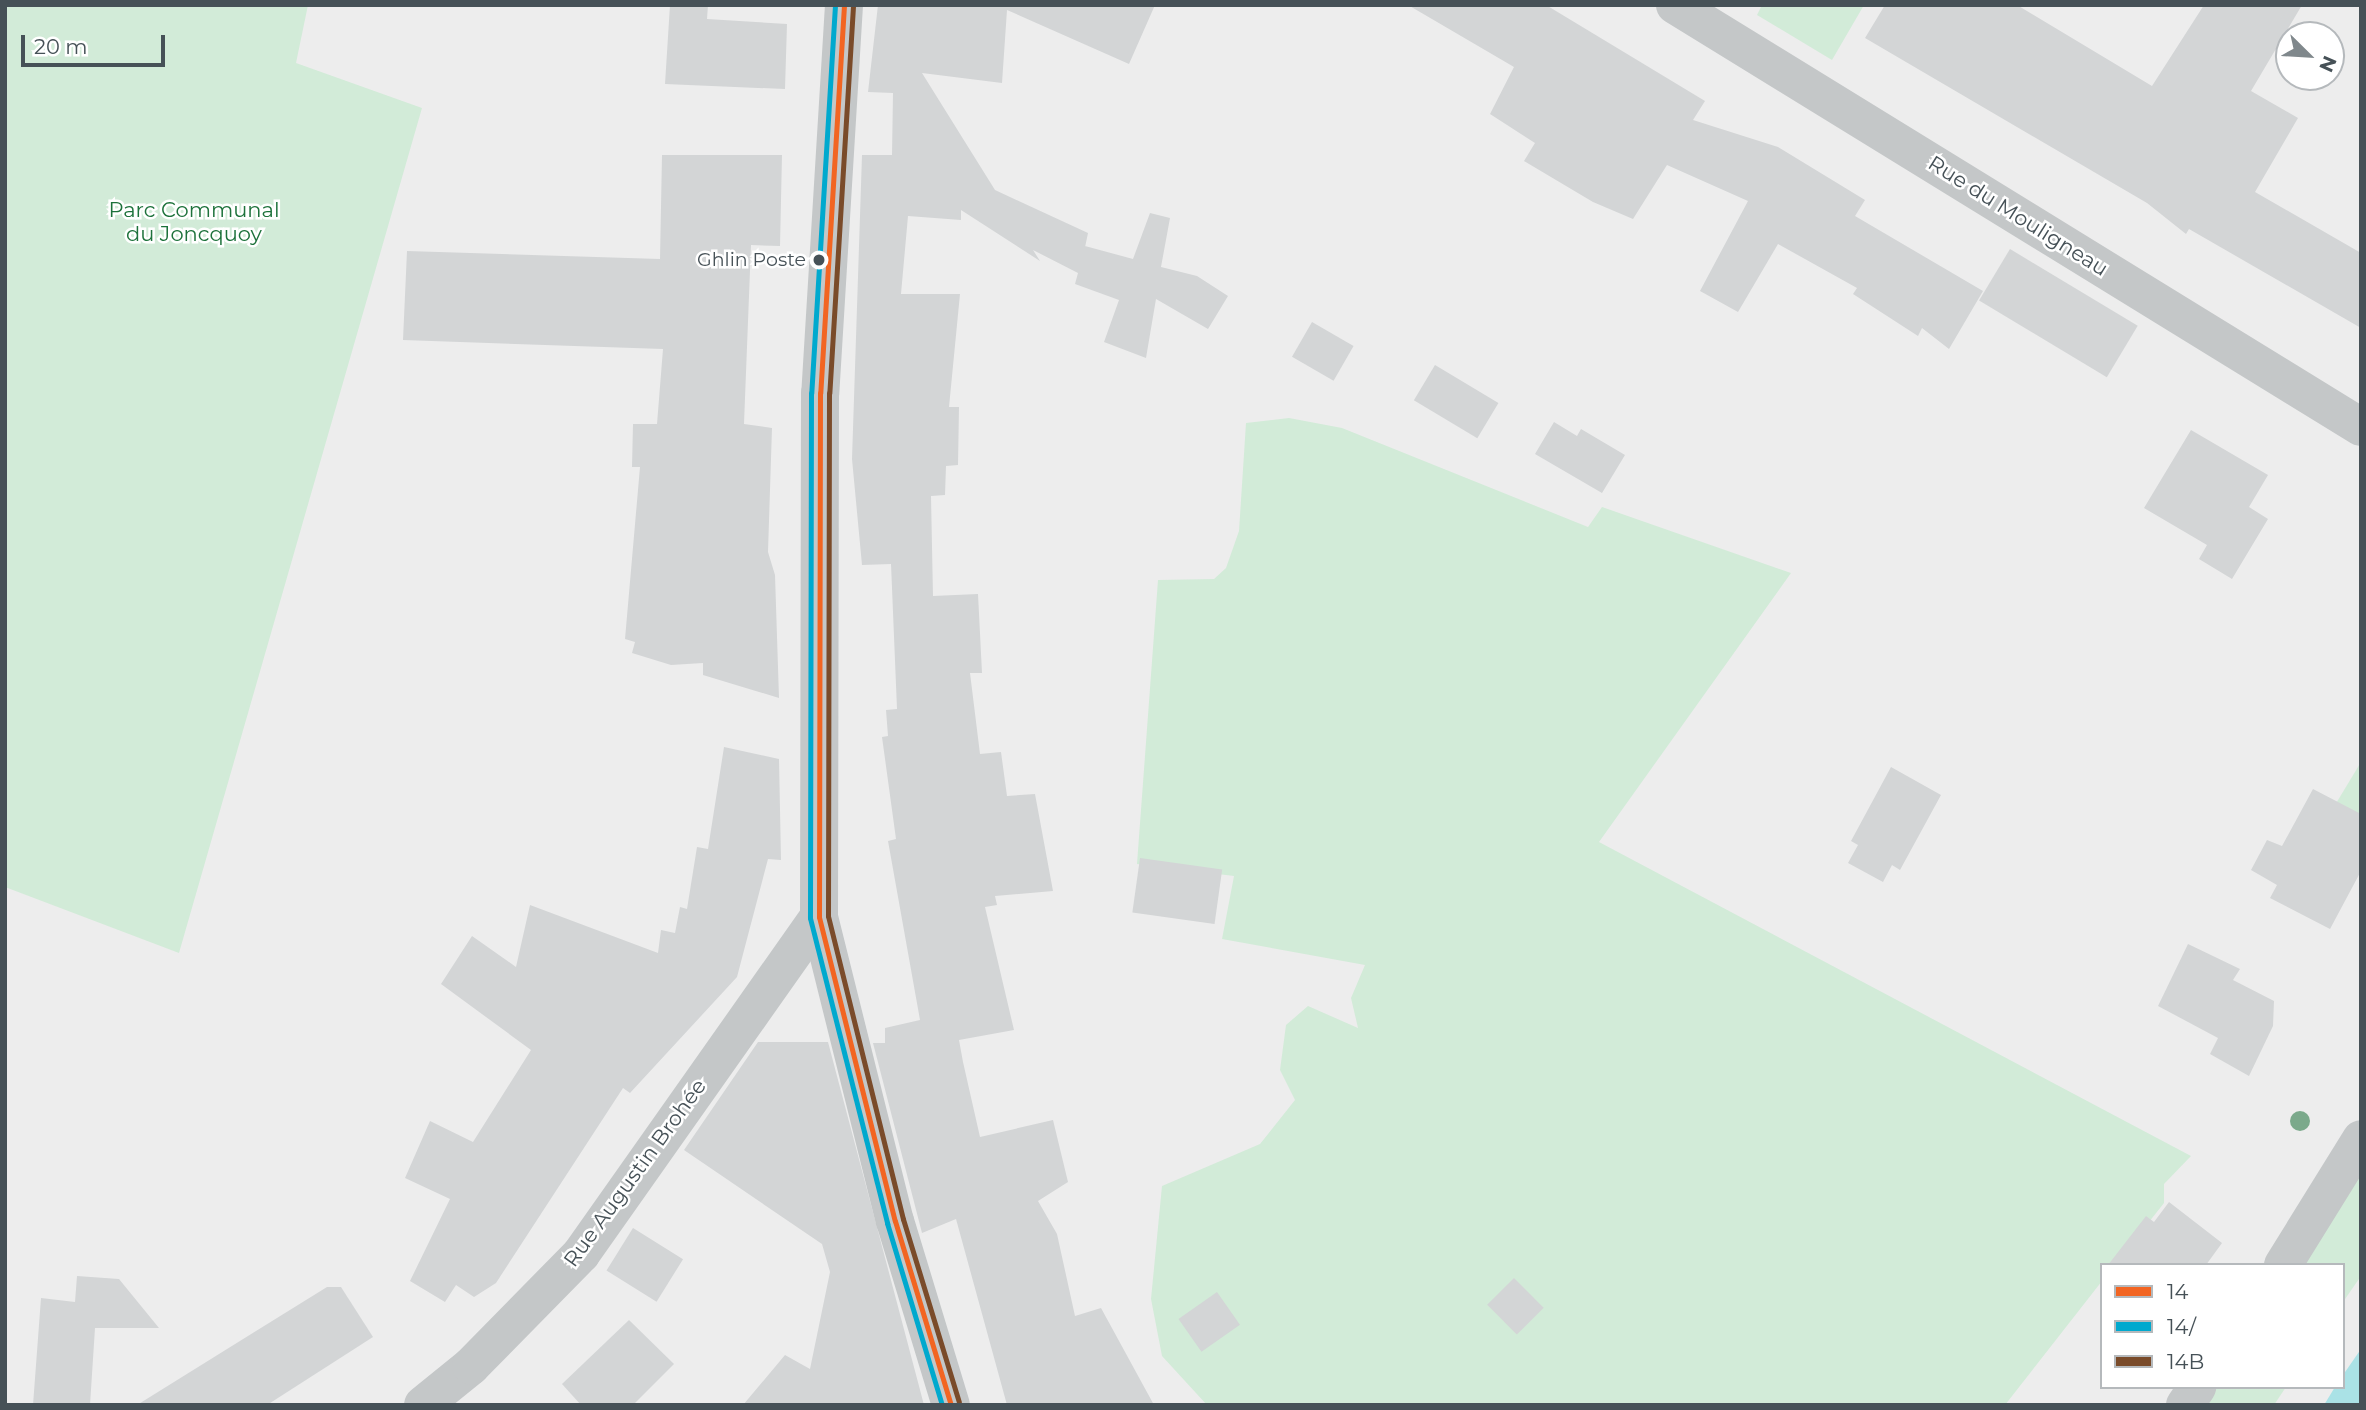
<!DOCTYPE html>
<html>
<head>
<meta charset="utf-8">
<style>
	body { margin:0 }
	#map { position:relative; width:2366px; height:1410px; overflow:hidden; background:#ededed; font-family:Montserrat,sans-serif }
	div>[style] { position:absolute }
	.green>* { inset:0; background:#d2ebd8 }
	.water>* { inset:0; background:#aae2e6 }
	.building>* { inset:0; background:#d3d5d6; transform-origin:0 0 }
	.minor>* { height:38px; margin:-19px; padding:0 19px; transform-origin:19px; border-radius:19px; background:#c4c7c8 }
	.bus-1>* { height:5px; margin:-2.5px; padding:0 2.5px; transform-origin:2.5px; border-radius:2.5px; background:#f26522 }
	.bus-2>* { height:5px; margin:-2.5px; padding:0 2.5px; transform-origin:2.5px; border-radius:2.5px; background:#00a9ce }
	.bus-3>* { height:5px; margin:-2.5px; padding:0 2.5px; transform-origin:2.5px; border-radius:2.5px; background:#7a4b2a }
	.trees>* { width:20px; height:20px; margin:-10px; border-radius:50%; background:#7ba98b }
	.dots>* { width:19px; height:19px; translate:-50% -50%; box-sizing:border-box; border:4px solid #fff; border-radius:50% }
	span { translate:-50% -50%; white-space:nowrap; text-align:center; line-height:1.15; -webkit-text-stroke:5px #fff; paint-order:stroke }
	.bus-label { font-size:19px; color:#465157 }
	.right { translate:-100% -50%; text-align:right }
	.park-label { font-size:21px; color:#1d723b }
	.street-label { font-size:21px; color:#465157 }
	.frame { position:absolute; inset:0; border:7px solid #465157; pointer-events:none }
	.legend { position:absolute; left:2100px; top:1263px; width:245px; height:126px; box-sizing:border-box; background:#fff; border:2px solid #b5b9bc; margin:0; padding:9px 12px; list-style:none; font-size:21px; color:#465157 }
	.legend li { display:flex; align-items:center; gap:14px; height:35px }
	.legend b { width:35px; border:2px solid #b5b9bc }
	.north { position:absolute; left:2275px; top:21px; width:70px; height:70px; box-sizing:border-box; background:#fff; border:2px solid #b5b9bc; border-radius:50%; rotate:114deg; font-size:19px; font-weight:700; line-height:28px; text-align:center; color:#465157 }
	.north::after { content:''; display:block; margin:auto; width:24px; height:32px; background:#80888c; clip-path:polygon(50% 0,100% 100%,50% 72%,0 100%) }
	.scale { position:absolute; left:21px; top:35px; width:144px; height:32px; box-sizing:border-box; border:4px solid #465157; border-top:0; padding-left:9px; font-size:21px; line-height:24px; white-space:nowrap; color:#465157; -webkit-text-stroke:5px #fff; paint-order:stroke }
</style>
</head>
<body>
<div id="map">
	<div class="green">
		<i style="clip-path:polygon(5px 5px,308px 5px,296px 63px,422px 108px,179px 953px,5px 887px)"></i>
		<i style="clip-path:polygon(1762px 5px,1864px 5px,1832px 60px,1757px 15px)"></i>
		<i style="clip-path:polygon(1289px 418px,1342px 428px,1588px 527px,1602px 507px,1791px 573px,1599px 842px,2191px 1156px,2164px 1184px,2164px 1203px,2115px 1265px,2102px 1265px,2102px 1281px,2005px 1405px,1207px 1405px,1162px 1356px,1151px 1299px,1162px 1186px,1260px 1144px,1295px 1100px,1280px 1070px,1286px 1025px,1308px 1006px,1358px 1028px,1351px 998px,1365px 965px,1222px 939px,1234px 876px,1137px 864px,1158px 580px,1214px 579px,1226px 568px,1239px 531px,1246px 423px)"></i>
		<i style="clip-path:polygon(2361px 762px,2361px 825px,2332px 810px)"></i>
		<i style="clip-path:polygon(2361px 1139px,2361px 1276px,2343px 1302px,2343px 1265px,2283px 1265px)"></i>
		<i style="clip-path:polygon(2197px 1387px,2286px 1387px,2274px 1405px,2185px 1405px)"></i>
	</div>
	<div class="water">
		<i style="clip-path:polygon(2361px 1349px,2361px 1405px,2324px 1405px,2335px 1387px,2343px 1387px,2343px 1375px)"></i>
	</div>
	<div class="building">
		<i style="clip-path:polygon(670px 5px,708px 5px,707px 19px,787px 24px,785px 89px,665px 84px)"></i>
		<i style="clip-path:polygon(878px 5px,1155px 5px,1129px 64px,1007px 10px,1002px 83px,922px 73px,995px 190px,1088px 233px,1084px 252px,1085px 246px,1133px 259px,1150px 213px,1170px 218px,1161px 267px,1197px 276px,1228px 296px,1208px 329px,1156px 299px,1146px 358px,1104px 342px,1119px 300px,1075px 284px,1078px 273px,1033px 250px,1040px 261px,961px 210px,961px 220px,908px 216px,901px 294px,960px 294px,949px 407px,959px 407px,958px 465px,946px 466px,945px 495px,931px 496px,933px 596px,978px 594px,982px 673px,970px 673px,980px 754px,1001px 752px,1007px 796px,1035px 794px,1053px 891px,995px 896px,997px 905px,985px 907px,1014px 1030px,959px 1040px,963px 1062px,980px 1137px,1053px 1120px,1068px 1182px,1038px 1201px,1057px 1234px,1075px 1316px,1101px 1308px,1154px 1405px,1007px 1405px,956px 1219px,922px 1233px,873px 1043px,885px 1043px,885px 1028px,920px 1020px,888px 841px,896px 839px,882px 737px,888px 736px,886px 710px,897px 709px,891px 564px,862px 565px,852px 459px,862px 155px,892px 155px,893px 93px,868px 92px)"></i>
		<i style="clip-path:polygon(1408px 5px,1546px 5px,1705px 101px,1693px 120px,1778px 147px,1865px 200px,1855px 216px,1983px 291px,1949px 349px,1922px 328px,1918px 336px,1853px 294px,1857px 288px,1778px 244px,1738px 312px,1700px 291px,1748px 201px,1667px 165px,1633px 219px,1593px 202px,1524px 161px,1535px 143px,1490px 114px,1514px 67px)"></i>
		<i style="clip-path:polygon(1885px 5px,2017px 5px,2152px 86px,2204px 5px,2302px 5px,2251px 91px,2298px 118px,2255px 192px,2361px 253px,2361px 328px,2189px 229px,2186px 234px,2147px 203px,1865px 38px)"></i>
		<i style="clip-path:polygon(662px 155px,782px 155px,780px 246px,751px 245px,744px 424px,772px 428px,768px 552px,775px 575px,779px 698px,703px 675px,703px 663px,671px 665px,632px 653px,635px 642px,625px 639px,640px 467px,632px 467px,633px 424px,657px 424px,663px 349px,403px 340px,407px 251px,660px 259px)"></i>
		<i style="left:2010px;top:249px;width:149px;height:60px;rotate:31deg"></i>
		<i style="left:1312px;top:322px;width:48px;height:40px;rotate:30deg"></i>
		<i style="left:1435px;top:365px;width:74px;height:41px;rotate:31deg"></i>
		<i style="clip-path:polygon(1554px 422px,1577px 436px,1581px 429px,1625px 455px,1602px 493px,1535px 454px)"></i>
		<i style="clip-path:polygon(2191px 430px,2268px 475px,2249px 507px,2268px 519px,2232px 579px,2199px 559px,2207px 545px,2144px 508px)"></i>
		<i style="clip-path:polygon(724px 747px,779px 759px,781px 860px,768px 859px,737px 977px,630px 1093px,623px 1088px,496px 1283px,474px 1297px,456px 1285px,445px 1302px,410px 1281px,450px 1199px,405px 1178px,430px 1121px,473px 1142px,531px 1050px,441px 984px,472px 936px,516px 967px,530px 905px,658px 953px,661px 930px,675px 933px,680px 907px,687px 909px,697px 847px,708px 849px)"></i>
		<i style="clip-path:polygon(1891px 767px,1941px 795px,1900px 870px,1892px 865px,1883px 882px,1848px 863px,1858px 845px,1851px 841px)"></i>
		<i style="clip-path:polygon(2313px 789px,2361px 814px,2361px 871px,2330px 929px,2270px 898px,2277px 885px,2251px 870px,2267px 840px,2282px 846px)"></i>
		<i style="left:1140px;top:858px;width:83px;height:55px;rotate:8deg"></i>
		<i style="clip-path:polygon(2188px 944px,2240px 969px,2233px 980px,2274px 1001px,2273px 1026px,2249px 1076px,2210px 1054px,2218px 1038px,2158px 1006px)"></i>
		<i style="clip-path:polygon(758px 1042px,828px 1042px,924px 1405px,743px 1405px,785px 1355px,810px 1369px,830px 1272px,822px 1244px,684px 1150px)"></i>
		<i style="clip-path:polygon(2169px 1202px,2222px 1243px,2206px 1265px,2108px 1265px,2146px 1216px,2154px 1222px)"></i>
		<i style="left:633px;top:1228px;width:59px;height:50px;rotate:32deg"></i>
		<i style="clip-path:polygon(77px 1276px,119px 1279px,159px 1328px,95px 1328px,90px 1405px,33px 1405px,41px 1298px,75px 1302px)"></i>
		<i style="left:1514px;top:1278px;width:42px;height:38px;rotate:45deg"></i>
		<i style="clip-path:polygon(327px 1287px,341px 1287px,373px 1337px,267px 1405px,137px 1405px)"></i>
		<i style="left:1217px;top:1292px;width:40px;height:47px;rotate:55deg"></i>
		<i style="clip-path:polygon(629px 1320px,674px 1364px,633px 1405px,581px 1405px,562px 1384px)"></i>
	</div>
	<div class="minor">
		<i style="left:844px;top:5px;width:389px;rotate:93.5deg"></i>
		<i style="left:820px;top:393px;width:524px;rotate:90.11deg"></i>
		<i style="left:819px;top:917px;width:313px;rotate:76deg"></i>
		<i style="left:895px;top:1221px;width:192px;rotate:73.1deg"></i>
		<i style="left:1675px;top:5px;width:805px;rotate:31.6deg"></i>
		<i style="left:2283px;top:1265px;width:148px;rotate:-58.2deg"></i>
		<i style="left:423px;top:1405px;width:62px;rotate:-39.1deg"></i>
		<i style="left:471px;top:1366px;width:157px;rotate:-45.5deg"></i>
		<i style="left:581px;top:1254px;width:413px;rotate:-54.8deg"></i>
		<i style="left:2185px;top:1405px;width:22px;rotate:-56deg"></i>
	</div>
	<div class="bus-1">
		<i style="left:844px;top:5px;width:389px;rotate:93.5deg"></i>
		<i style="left:820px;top:393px;width:524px;rotate:90.11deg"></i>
		<i style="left:819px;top:917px;width:313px;rotate:76deg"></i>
		<i style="left:895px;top:1221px;width:192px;rotate:73.1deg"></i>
	</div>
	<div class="bus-2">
		<i style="left:835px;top:5px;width:389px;rotate:93.5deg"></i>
		<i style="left:811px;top:393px;width:525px;rotate:90.11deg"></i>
		<i style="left:810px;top:918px;width:315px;rotate:75.8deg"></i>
		<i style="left:887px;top:1223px;width:190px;rotate:73.2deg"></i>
	</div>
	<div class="bus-3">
		<i style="left:853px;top:6px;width:388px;rotate:93.5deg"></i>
		<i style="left:829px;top:393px;width:523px;rotate:90.11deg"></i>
		<i style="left:828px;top:916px;width:312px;rotate:76.1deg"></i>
		<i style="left:903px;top:1219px;width:191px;rotate:73deg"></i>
	</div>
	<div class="trees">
		<i style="left:2300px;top:1121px"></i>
	</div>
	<div class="dots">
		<i style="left:819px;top:260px;background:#465157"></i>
	</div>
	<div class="bus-label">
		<span class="right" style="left:806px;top:260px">Ghlin Poste</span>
	</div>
	<div class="park-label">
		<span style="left:194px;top:222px">Parc Communal<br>du Joncquoy</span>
	</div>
	<div class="street-label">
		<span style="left:2018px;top:216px;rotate:32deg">Rue du Mouligneau</span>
		<span style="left:635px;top:1173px;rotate:-54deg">Rue Augustin Brohée</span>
	</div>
	<div class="frame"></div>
	<ul class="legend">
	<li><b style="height:9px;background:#f26522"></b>14</li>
	<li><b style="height:9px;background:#00a9ce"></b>14/</li>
	<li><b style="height:9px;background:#7a4b2a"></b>14B</li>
	</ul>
	<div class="north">N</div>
	<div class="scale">20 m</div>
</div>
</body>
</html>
